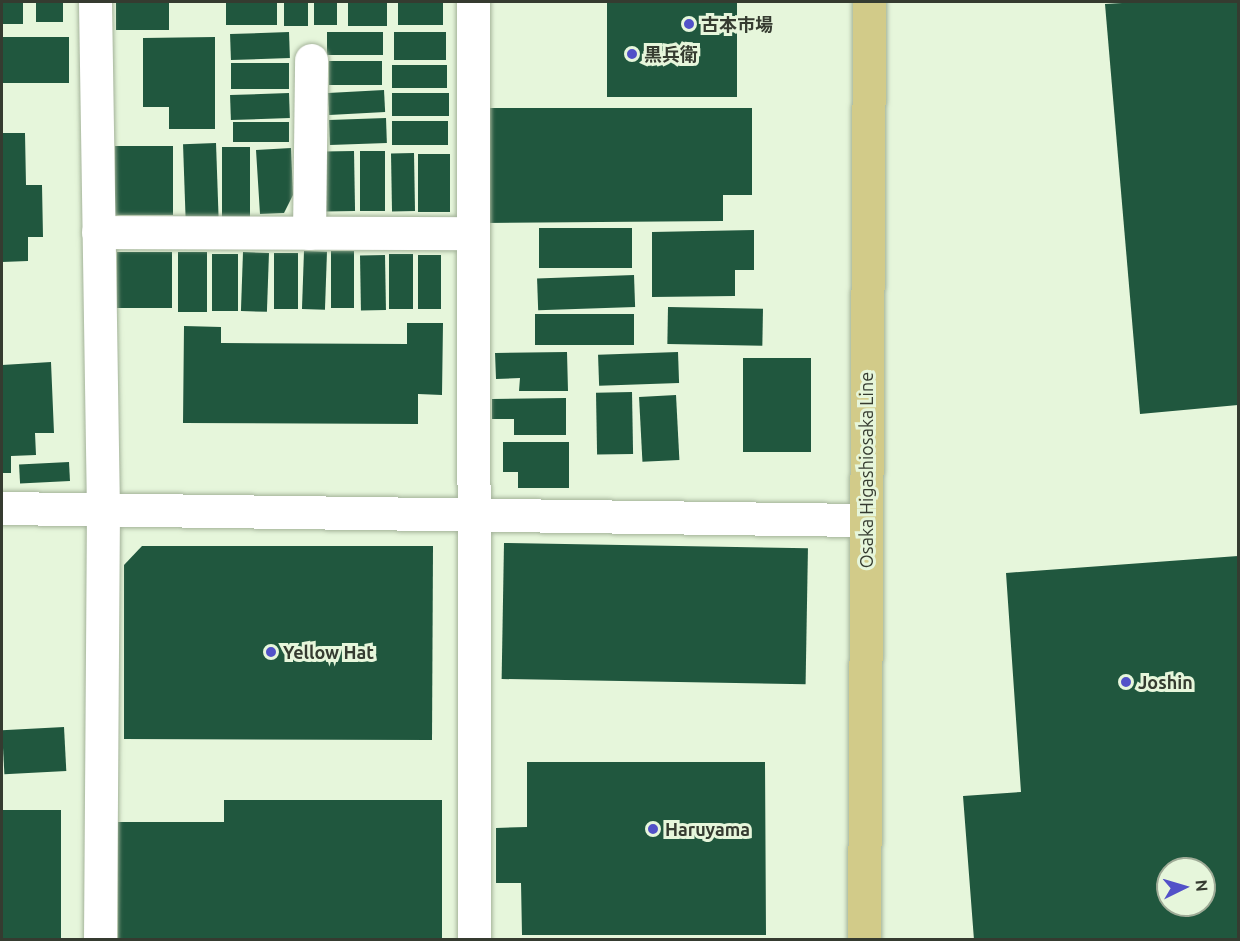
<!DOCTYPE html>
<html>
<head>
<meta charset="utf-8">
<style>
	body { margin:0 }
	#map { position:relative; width:1240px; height:941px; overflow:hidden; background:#e6f6db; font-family:Ubuntu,"Noto Sans JP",sans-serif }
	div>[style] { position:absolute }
	.building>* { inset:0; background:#20573e; transform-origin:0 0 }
	.roads { filter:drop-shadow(0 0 2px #a3b299) drop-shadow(0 0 2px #a3b299) }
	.minor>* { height:33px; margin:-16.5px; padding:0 16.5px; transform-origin:16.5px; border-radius:16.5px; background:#fff }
	.major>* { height:33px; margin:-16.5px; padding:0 16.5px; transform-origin:16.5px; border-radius:16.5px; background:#d2cb89 }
	.dots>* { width:16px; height:16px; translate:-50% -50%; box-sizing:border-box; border:3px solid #e6f6db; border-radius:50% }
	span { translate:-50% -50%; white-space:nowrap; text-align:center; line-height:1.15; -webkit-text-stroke:6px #e6f6db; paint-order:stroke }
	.poi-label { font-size:18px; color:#353b30; font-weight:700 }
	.left { translate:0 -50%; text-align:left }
	.street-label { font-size:18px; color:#353b30 }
	.frame { position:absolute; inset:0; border:3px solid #353b30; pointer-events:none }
	.north { position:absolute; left:1156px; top:857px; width:60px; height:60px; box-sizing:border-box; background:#e6f6db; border:2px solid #9fab97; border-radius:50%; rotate:85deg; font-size:16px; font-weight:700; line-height:24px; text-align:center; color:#353b30 }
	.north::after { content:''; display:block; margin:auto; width:21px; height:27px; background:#5251c8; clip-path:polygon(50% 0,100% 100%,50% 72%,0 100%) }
</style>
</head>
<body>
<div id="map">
	<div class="building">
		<i style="left:2px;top:2px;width:21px;height:22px"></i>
		<i style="left:36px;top:2px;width:27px;height:20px"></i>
		<i style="left:116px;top:2px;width:53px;height:28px"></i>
		<i style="left:226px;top:2px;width:51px;height:23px"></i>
		<i style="left:284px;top:2px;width:24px;height:24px"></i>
		<i style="left:314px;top:2px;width:23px;height:23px"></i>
		<i style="left:348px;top:2px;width:39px;height:24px"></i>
		<i style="left:398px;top:2px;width:45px;height:23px"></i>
		<i style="left:607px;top:2px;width:130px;height:95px"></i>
		<i style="clip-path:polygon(1139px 2px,1238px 2px,1238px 405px,1140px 414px,1105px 4px)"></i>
		<i style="left:289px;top:32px;width:26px;height:59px;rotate:88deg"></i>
		<i style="left:327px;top:32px;width:56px;height:23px"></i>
		<i style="left:394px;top:32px;width:52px;height:28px"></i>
		<i style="left:2px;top:37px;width:67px;height:46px"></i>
		<i style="clip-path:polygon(215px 37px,215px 129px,169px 129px,169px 107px,143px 107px,143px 38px)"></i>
		<i style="left:329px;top:61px;width:53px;height:24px"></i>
		<i style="left:231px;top:63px;width:58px;height:26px"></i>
		<i style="left:447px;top:65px;width:23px;height:55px;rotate:90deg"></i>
		<i style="left:384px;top:90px;width:22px;height:56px;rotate:87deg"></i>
		<i style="left:289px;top:93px;width:25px;height:59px;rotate:88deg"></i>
		<i style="left:392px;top:93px;width:57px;height:23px"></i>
		<i style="clip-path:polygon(484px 108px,752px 108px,752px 195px,723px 195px,723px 221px,485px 223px)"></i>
		<i style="left:386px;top:118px;width:25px;height:57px;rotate:88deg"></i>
		<i style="left:392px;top:121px;width:56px;height:24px"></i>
		<i style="left:233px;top:122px;width:56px;height:20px"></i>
		<i style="clip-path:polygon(2px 133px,25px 133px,26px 185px,42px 185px,43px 237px,28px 237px,28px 261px,2px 262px)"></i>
		<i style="left:216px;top:143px;width:76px;height:33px;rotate:88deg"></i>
		<i style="left:115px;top:146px;width:58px;height:69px"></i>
		<i style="left:222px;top:147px;width:28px;height:72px"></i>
		<i style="clip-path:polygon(291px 148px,293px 195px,284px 213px,260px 214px,256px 150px)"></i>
		<i style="left:354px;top:151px;width:60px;height:30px;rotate:89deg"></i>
		<i style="left:385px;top:151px;width:60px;height:25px;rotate:90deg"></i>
		<i style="left:414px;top:153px;width:58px;height:23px;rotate:89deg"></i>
		<i style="left:418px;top:154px;width:32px;height:58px"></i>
		<i style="left:632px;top:228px;width:40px;height:93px;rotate:90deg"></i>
		<i style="clip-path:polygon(754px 230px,754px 270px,735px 270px,735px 296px,652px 297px,652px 232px)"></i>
		<i style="left:304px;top:251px;width:23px;height:58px;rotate:2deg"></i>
		<i style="left:331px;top:251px;width:23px;height:57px"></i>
		<i style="left:172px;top:252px;width:56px;height:55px;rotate:90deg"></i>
		<i style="left:178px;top:252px;width:29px;height:60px"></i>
		<i style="left:243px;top:252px;width:26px;height:59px;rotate:2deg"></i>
		<i style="left:298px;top:253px;width:56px;height:24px;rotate:90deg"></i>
		<i style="left:212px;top:254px;width:26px;height:57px"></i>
		<i style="left:413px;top:254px;width:55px;height:24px;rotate:90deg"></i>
		<i style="left:385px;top:255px;width:55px;height:25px;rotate:89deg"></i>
		<i style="left:418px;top:255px;width:23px;height:54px"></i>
		<i style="left:634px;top:275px;width:32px;height:97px;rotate:88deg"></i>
		<i style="left:668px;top:307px;width:95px;height:37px;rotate:1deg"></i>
		<i style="left:535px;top:314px;width:99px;height:31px"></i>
		<i style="clip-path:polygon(407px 323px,443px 323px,442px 395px,418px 394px,418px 424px,183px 423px,184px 326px,221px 327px,221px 343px,407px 344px)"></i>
		<i style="clip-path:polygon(567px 352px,568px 391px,519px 391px,520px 378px,496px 379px,495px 353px)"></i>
		<i style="left:678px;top:352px;width:31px;height:80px;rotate:88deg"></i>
		<i style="left:743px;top:358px;width:68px;height:94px"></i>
		<i style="clip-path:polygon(51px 362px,54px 433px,35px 433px,36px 455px,11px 456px,11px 473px,2px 473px,2px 365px)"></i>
		<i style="left:632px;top:392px;width:62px;height:36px;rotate:89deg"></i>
		<i style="left:676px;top:395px;width:65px;height:37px;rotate:87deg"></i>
		<i style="clip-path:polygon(566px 398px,566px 435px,514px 435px,514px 419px,492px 419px,492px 399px)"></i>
		<i style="clip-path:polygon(503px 442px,569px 442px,569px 488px,518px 488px,518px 472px,503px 472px)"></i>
		<i style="left:69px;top:462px;width:19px;height:50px;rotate:87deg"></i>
		<i style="left:504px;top:543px;width:304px;height:136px;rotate:1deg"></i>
		<i style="clip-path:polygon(142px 546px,433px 546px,432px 740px,124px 739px,124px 565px)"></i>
		<i style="clip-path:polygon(evenodd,1238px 556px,1238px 940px,974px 940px,963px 796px,1021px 792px,1006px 573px,1238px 556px,1168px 869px,1204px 869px,1204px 905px,1168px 905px,1168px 869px)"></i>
		<i style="left:64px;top:727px;width:44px;height:62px;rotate:87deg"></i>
		<i style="clip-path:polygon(527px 762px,765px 762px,766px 935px,522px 935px,521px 883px,496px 883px,496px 828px,527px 827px)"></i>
		<i style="clip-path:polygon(224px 800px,442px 800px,442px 940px,118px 940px,118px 822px,224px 822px)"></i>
		<i style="left:61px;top:810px;width:130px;height:59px;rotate:90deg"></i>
	</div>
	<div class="roads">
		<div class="minor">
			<i style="left:95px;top:2px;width:507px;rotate:89.1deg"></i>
			<i style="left:103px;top:509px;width:431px;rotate:90.4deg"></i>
			<i style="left:473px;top:2px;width:938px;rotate:89.94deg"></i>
			<i style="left:98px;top:232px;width:375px;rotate:0.2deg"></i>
			<i style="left:309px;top:233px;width:173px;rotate:-89.3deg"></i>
			<i style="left:2px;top:508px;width:864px;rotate:0.8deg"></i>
		</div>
		<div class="major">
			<i style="left:864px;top:940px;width:938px;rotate:-89.69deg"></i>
		</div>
	</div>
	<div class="dots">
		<i style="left:689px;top:24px;background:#5251c8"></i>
		<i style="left:632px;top:54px;background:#5251c8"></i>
		<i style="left:271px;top:652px;background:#5251c8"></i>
		<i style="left:1126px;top:682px;background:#5251c8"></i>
		<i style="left:653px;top:829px;background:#5251c8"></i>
	</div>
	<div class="poi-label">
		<span class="left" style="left:701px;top:24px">古本市場</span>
		<span class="left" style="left:644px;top:54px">黒兵衛</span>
		<span class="left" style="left:283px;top:652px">Yellow Hat</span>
		<span class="left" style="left:1138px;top:682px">Joshin</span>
		<span class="left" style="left:665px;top:829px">Haruyama</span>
	</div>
	<div class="street-label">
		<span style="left:866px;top:470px;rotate:-90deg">Osaka Higashiosaka Line</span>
	</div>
	<div class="frame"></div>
	<div class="north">N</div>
</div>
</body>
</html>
